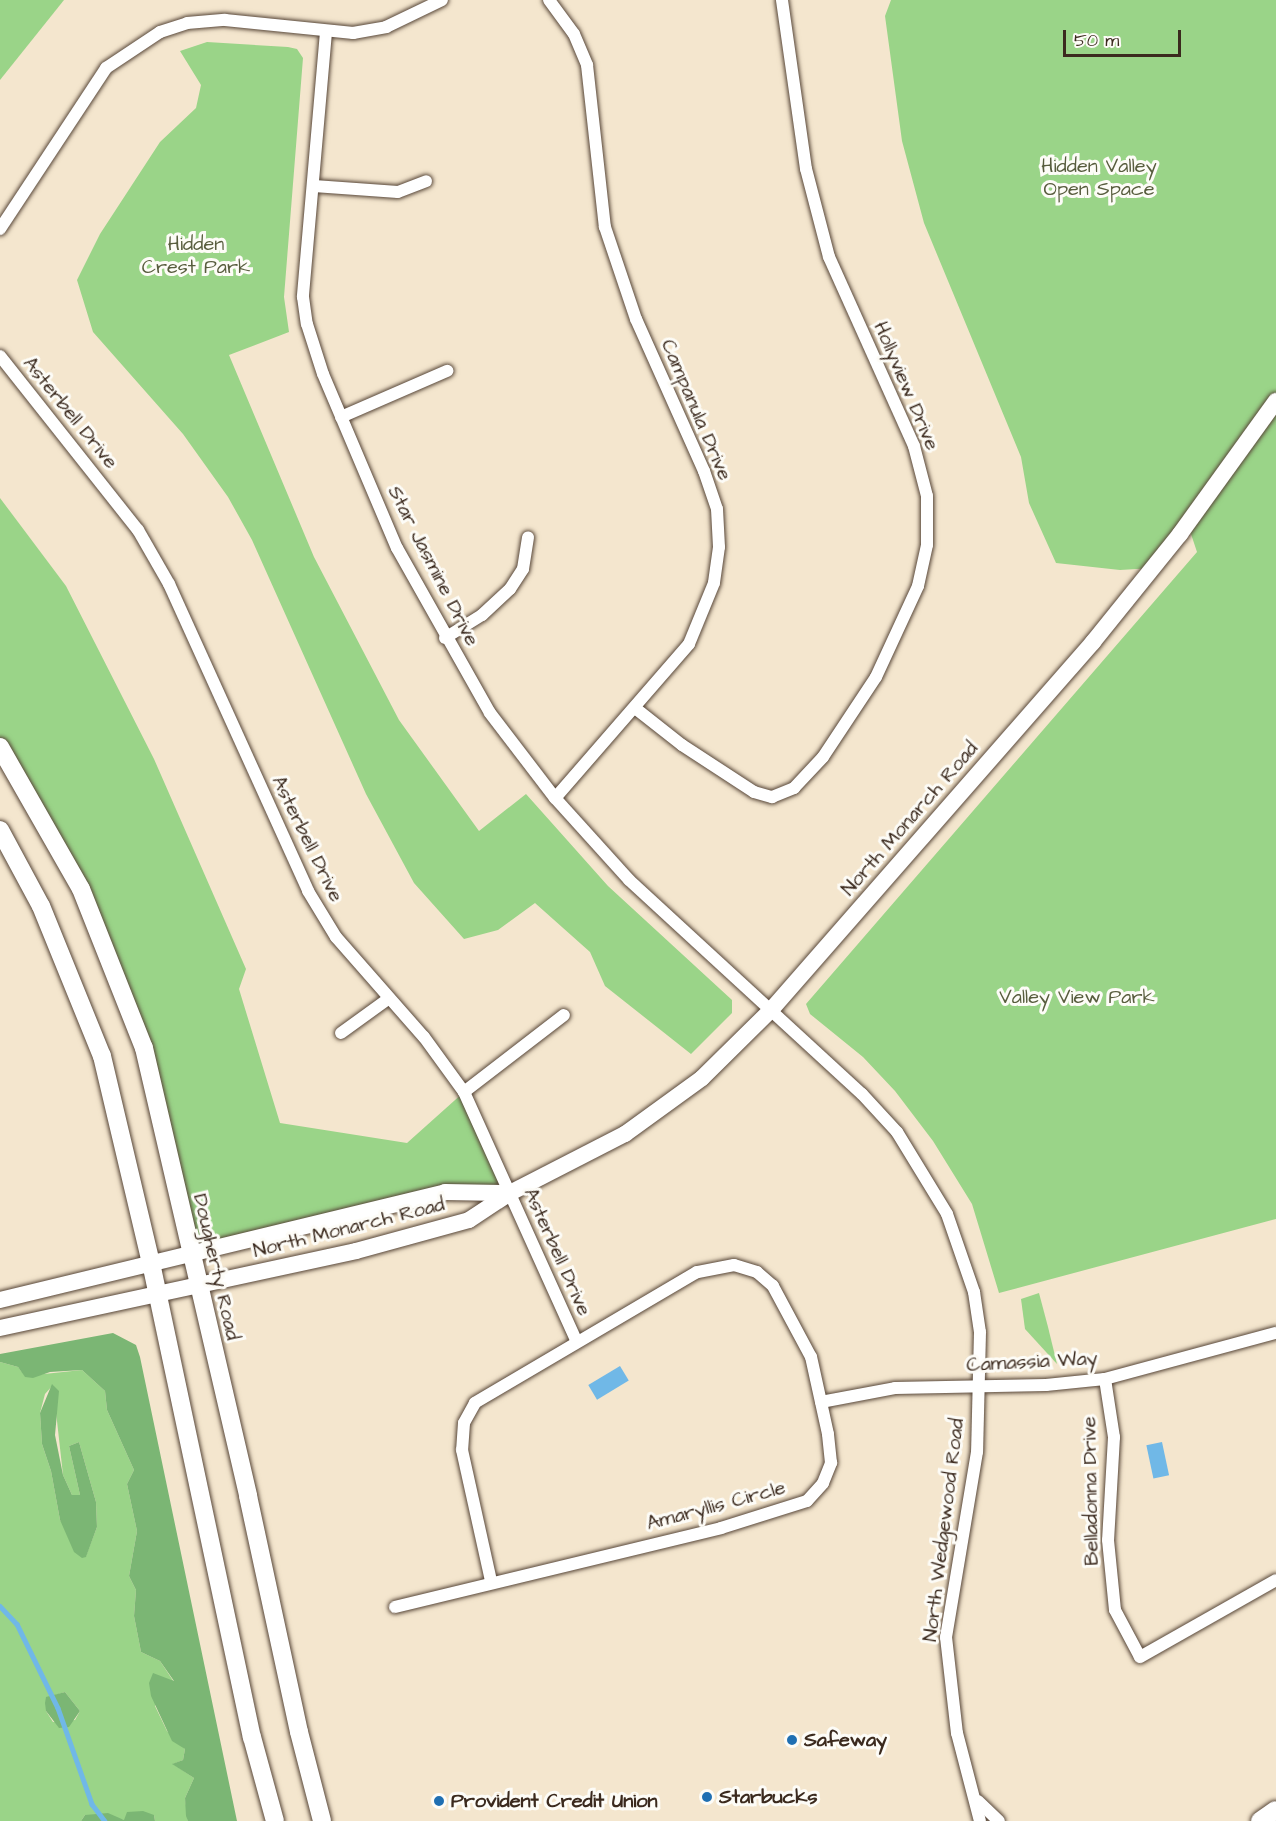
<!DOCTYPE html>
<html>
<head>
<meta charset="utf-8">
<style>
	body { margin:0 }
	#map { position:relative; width:1276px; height:1821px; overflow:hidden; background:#f4e6ce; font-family:"Architects Daughter",sans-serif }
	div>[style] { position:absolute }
	.green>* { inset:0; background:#9ad488 }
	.forest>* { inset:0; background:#7bb674 }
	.water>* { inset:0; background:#70b8e7; transform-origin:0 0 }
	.stream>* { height:4.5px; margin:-2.25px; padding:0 2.25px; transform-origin:2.25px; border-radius:2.25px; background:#70b8e7 }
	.roads { filter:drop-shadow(0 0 2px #574638) drop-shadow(0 0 2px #574638) }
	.minor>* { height:12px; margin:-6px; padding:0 6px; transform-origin:6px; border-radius:6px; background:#fff }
	.tertiary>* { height:16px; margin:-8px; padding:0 8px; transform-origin:8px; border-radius:8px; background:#fff }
	.secondary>* { height:18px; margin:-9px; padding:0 9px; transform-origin:9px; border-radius:9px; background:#fff }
	.dots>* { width:16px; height:16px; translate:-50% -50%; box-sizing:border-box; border:3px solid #fdfcf7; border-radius:50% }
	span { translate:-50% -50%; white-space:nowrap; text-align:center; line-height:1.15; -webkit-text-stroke:6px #fdfcf7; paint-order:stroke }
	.park-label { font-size:20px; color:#585d3e }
	.street-label { font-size:20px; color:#3b2a1e }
	.poi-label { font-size:20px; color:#3b2a1e; font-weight:700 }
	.left { translate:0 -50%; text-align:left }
	.scale { position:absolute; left:1063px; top:30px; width:118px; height:27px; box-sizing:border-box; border:3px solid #3b2a1e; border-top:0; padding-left:8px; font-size:18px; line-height:21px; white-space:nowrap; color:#3b2a1e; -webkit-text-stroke:4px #fdfcf7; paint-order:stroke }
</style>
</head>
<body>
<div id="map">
	<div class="green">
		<i style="clip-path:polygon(0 0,64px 0,0 80px)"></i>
		<i style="clip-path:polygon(891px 0,1276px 0,1276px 1219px,999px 1293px,972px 1204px,933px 1141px,895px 1091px,863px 1057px,810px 1014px,806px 1004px,1197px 552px,1188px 525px,1153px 568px,1120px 570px,1056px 563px,1029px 503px,1021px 457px,924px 223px,902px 141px,885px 16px)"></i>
		<i style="clip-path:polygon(207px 42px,288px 47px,297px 49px,303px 58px,284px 297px,289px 332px,229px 355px,314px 557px,399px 720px,479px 831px,526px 794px,608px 886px,732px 1000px,732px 1013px,691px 1054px,605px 986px,590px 952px,535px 903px,498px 930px,464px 939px,414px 883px,366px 794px,252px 540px,228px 497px,183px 434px,93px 332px,77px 280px,100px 234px,160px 142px,196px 108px,201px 85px,180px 51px)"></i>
		<i style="clip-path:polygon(0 498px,66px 586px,154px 759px,246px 969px,239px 989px,280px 1123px,407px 1143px,464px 1092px,510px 1193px,445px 1192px,190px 1255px,144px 1048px,81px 889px,0 747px)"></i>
		<i style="clip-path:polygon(1039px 1293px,1048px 1327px,1057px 1364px,1025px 1329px,1021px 1299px)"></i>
		<i style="clip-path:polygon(evenodd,0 1362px,18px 1367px,25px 1376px,82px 1370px,105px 1391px,107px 1410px,134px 1470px,127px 1484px,137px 1531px,129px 1576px,136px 1590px,134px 1616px,141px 1652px,160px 1661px,174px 1682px,165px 1681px,155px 1706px,167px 1731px,185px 1749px,183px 1760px,173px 1764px,194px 1778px,185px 1798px,188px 1821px,155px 1821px,154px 1815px,124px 1820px,92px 1815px,85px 1815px,81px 1821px,0 1821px,0 1362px,53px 1385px,63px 1475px,72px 1495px,80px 1495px,69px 1446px,79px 1442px,96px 1502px,97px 1527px,86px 1556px,60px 1520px,51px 1471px,42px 1444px,40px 1413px,45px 1394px,53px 1385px,0 1362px,65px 1692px,80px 1711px,75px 1720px,53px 1722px,46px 1711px,46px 1698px,65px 1692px)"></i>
	</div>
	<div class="forest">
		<i style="clip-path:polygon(113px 1333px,136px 1345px,140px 1357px,237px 1821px,188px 1821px,186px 1816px,185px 1798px,194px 1778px,172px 1764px,183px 1760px,185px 1749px,172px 1741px,151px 1696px,149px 1683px,153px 1673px,174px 1681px,160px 1661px,141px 1652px,134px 1616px,136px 1590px,129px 1576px,137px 1531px,127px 1484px,134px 1470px,107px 1410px,105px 1391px,82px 1370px,50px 1372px,33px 1378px,25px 1377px,18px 1367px,0 1362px,0 1354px)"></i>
		<i style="clip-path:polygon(52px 1384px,59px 1391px,55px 1435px,63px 1475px,72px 1495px,80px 1495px,69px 1446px,79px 1442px,96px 1502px,97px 1527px,86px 1557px,82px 1558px,74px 1552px,60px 1520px,51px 1471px,42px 1444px,40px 1413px)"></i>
		<i style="clip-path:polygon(65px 1692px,80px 1711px,69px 1727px,59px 1728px,46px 1711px,45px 1703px,46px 1697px)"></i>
		<i style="clip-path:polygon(143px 1811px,154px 1815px,155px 1821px,81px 1821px,85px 1815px,108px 1813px,124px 1820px,127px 1812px)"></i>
	</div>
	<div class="water">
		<i style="left:620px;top:1366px;width:17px;height:37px;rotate:59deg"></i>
		<i style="left:1162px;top:1442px;width:34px;height:16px;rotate:78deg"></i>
	</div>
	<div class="stream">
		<i style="left:0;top:1606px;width:25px;rotate:47deg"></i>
		<i style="left:17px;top:1624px;width:93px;rotate:64deg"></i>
		<i style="left:58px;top:1708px;width:102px;rotate:70.5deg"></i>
		<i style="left:92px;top:1804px;width:21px;rotate:53deg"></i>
	</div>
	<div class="roads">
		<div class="minor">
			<i style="left:549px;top:0;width:42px;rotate:53.7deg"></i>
			<i style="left:574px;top:34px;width:34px;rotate:67deg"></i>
			<i style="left:587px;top:65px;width:163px;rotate:83.7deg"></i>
			<i style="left:605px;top:227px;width:97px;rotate:71.4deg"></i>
			<i style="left:636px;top:319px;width:167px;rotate:65.9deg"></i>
			<i style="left:704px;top:471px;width:40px;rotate:71.1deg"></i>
			<i style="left:717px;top:509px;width:38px;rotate:87deg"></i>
			<i style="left:719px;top:547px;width:36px;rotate:98deg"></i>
			<i style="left:714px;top:583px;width:66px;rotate:112.3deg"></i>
			<i style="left:689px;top:644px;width:204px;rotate:131deg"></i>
			<i style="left:326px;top:32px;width:266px;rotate:95deg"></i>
			<i style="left:303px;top:297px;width:27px;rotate:82deg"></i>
			<i style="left:307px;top:324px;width:52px;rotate:72.3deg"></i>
			<i style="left:323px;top:374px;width:189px;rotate:67deg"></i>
			<i style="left:397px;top:548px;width:189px;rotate:60.6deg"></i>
			<i style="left:490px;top:713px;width:107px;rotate:52.6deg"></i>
			<i style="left:555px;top:798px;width:110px;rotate:47.9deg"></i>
			<i style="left:629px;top:880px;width:316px;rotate:42.6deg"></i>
			<i style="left:862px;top:1094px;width:52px;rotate:47.4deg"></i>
			<i style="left:897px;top:1132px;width:96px;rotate:58.6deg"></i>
			<i style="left:947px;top:1214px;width:83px;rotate:70.9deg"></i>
			<i style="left:974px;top:1292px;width:40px;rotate:81.5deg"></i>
			<i style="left:980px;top:1332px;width:120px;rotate:91.4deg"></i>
			<i style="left:977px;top:1452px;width:188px;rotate:99.5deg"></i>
			<i style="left:946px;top:1637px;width:97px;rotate:83.5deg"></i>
			<i style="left:957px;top:1733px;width:91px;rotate:75.4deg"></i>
			<i style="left:314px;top:186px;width:84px;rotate:4.1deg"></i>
			<i style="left:398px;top:192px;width:30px;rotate:-21deg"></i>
			<i style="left:0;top:229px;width:193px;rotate:-56.6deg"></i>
			<i style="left:106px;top:68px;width:65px;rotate:-33.7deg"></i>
			<i style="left:160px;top:32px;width:28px;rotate:-18deg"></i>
			<i style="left:187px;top:23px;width:38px;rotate:-5deg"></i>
			<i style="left:225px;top:20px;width:129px;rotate:5.8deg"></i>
			<i style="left:353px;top:33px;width:34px;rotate:-10deg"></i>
			<i style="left:386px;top:27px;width:62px;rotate:-25.7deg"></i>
			<i style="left:0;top:356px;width:222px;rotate:51.6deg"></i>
			<i style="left:138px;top:530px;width:62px;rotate:60.1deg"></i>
			<i style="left:169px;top:584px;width:337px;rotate:65.6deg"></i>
			<i style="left:308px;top:891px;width:54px;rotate:58.7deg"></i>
			<i style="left:336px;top:937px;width:133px;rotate:48.7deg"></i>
			<i style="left:424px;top:1037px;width:68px;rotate:54deg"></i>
			<i style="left:464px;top:1092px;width:272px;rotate:65.7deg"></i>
			<i style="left:341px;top:417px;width:116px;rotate:-23.5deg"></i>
			<i style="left:445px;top:638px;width:44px;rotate:-31.9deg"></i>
			<i style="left:482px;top:615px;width:38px;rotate:-43deg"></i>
			<i style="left:510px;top:589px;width:24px;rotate:-57deg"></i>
			<i style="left:523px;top:569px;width:32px;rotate:-81deg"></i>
			<i style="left:635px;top:708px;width:60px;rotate:38.2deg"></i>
			<i style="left:682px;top:745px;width:86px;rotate:33.1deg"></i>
			<i style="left:754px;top:792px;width:19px;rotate:16deg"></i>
			<i style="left:772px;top:797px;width:24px;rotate:-22deg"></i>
			<i style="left:794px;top:788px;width:42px;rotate:-46.9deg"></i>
			<i style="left:823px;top:757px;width:96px;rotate:-56.5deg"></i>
			<i style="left:876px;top:677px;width:100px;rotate:-65.2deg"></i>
			<i style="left:918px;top:586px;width:42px;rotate:-77.6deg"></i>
			<i style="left:927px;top:545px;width:49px;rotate:-90deg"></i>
			<i style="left:927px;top:496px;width:52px;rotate:-104.6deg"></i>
			<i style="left:914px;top:446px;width:207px;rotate:-114.2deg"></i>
			<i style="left:829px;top:257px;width:91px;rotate:-104.6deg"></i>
			<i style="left:806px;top:169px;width:171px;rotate:-98.1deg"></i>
			<i style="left:341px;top:1033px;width:58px;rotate:-35.9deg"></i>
			<i style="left:464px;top:1092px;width:126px;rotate:-37.6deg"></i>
			<i style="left:1105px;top:1379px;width:59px;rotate:81.2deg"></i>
			<i style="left:1114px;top:1437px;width:103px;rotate:93.3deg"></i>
			<i style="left:1108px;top:1540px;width:70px;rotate:84.3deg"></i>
			<i style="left:1115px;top:1610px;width:53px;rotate:62deg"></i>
			<i style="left:1140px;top:1657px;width:156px;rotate:-29.5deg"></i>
			<i style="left:821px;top:1402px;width:75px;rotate:-10.7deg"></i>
			<i style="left:895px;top:1388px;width:151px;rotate:-1.1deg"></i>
			<i style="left:1046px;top:1385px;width:59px;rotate:-5.8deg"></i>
			<i style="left:1105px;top:1379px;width:177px;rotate:-15.1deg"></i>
			<i style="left:395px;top:1607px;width:335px;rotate:-13.6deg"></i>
			<i style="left:721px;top:1528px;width:90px;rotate:-17.4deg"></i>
			<i style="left:807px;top:1501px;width:24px;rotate:-48deg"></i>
			<i style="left:823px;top:1483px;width:22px;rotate:-68deg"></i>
			<i style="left:831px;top:1463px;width:29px;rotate:-96deg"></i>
			<i style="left:828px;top:1434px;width:79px;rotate:-102.4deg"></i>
			<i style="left:811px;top:1357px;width:81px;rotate:-118.2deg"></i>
			<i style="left:773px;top:1286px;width:21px;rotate:-139deg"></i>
			<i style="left:757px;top:1272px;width:24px;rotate:-163deg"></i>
			<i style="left:734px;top:1265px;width:38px;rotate:169deg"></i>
			<i style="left:697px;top:1272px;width:258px;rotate:149.5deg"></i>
			<i style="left:475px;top:1403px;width:23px;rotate:119deg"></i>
			<i style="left:464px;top:1423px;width:27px;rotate:94deg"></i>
			<i style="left:462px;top:1450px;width:134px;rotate:77.5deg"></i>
			<i style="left:978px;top:1801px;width:29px;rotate:44deg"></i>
		</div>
		<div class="tertiary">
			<i style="left:0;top:1300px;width:458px;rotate:-13.6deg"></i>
			<i style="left:445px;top:1192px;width:65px;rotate:0.9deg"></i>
			<i style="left:0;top:1328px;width:364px;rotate:-12.2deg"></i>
			<i style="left:356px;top:1251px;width:117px;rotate:-15.3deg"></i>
			<i style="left:469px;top:1220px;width:49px;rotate:-33.4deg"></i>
			<i style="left:510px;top:1193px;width:129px;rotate:-27.2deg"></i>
			<i style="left:625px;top:1134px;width:95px;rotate:-36deg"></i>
			<i style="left:702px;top:1078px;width:97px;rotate:-44.6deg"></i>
			<i style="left:771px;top:1010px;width:489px;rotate:-48.8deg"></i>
			<i style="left:1093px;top:642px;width:139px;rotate:-51.1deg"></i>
			<i style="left:1180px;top:534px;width:164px;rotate:-54.2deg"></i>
		</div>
		<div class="secondary">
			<i style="left:0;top:747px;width:163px;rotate:60.3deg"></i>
			<i style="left:81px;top:889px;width:171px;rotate:68.4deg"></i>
			<i style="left:144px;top:1048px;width:460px;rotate:76.9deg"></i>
			<i style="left:248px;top:1496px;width:241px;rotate:77.8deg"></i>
			<i style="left:299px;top:1732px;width:92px;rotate:75.5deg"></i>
			<i style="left:0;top:830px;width:86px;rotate:61.7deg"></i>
			<i style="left:41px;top:906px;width:162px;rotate:67.9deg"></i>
			<i style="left:102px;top:1056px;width:213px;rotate:76.7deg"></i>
			<i style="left:151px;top:1263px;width:485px;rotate:78deg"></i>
			<i style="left:252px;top:1737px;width:87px;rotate:74.7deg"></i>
			<i style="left:1260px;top:1821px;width:19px;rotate:-35deg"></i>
		</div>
	</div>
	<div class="dots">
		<i style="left:792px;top:1740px;background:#1f6fb2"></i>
		<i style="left:707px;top:1797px;background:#1f6fb2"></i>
		<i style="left:439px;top:1801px;background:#1f6fb2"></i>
	</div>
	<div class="park-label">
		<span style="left:1099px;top:178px">Hidden Valley<br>Open Space</span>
		<span style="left:196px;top:256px">Hidden<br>Crest Park</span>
		<span style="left:1077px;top:997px">Valley View Park</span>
	</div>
	<div class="street-label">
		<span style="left:906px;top:386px;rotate:67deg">Hollyview Drive</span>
		<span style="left:696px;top:410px;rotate:67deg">Campanula Drive</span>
		<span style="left:70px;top:413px;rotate:51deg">Asterbell Drive</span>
		<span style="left:433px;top:566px;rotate:63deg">Star Jasmine Drive</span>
		<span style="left:910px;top:819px;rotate:-49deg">North Monarch Road</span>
		<span style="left:307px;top:839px;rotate:64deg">Asterbell Drive</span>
		<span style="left:349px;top:1228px;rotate:-14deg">North Monarch Road</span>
		<span style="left:557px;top:1252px;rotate:66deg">Asterbell Drive</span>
		<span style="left:216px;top:1267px;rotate:77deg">Dougherty Road</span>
		<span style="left:1032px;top:1362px;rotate:-3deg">Camassia Way</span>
		<span style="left:1091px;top:1491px;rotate:-91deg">Belladonna Drive</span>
		<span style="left:716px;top:1506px;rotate:-15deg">Amaryllis Circle</span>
		<span style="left:944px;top:1530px;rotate:-83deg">North Wedgewood Road</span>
	</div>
	<div class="poi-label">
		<span class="left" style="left:804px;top:1740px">Safeway</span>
		<span class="left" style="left:719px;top:1797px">Starbucks</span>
		<span class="left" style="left:451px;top:1801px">Provident Credit Union</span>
	</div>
	<div class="scale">50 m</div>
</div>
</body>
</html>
